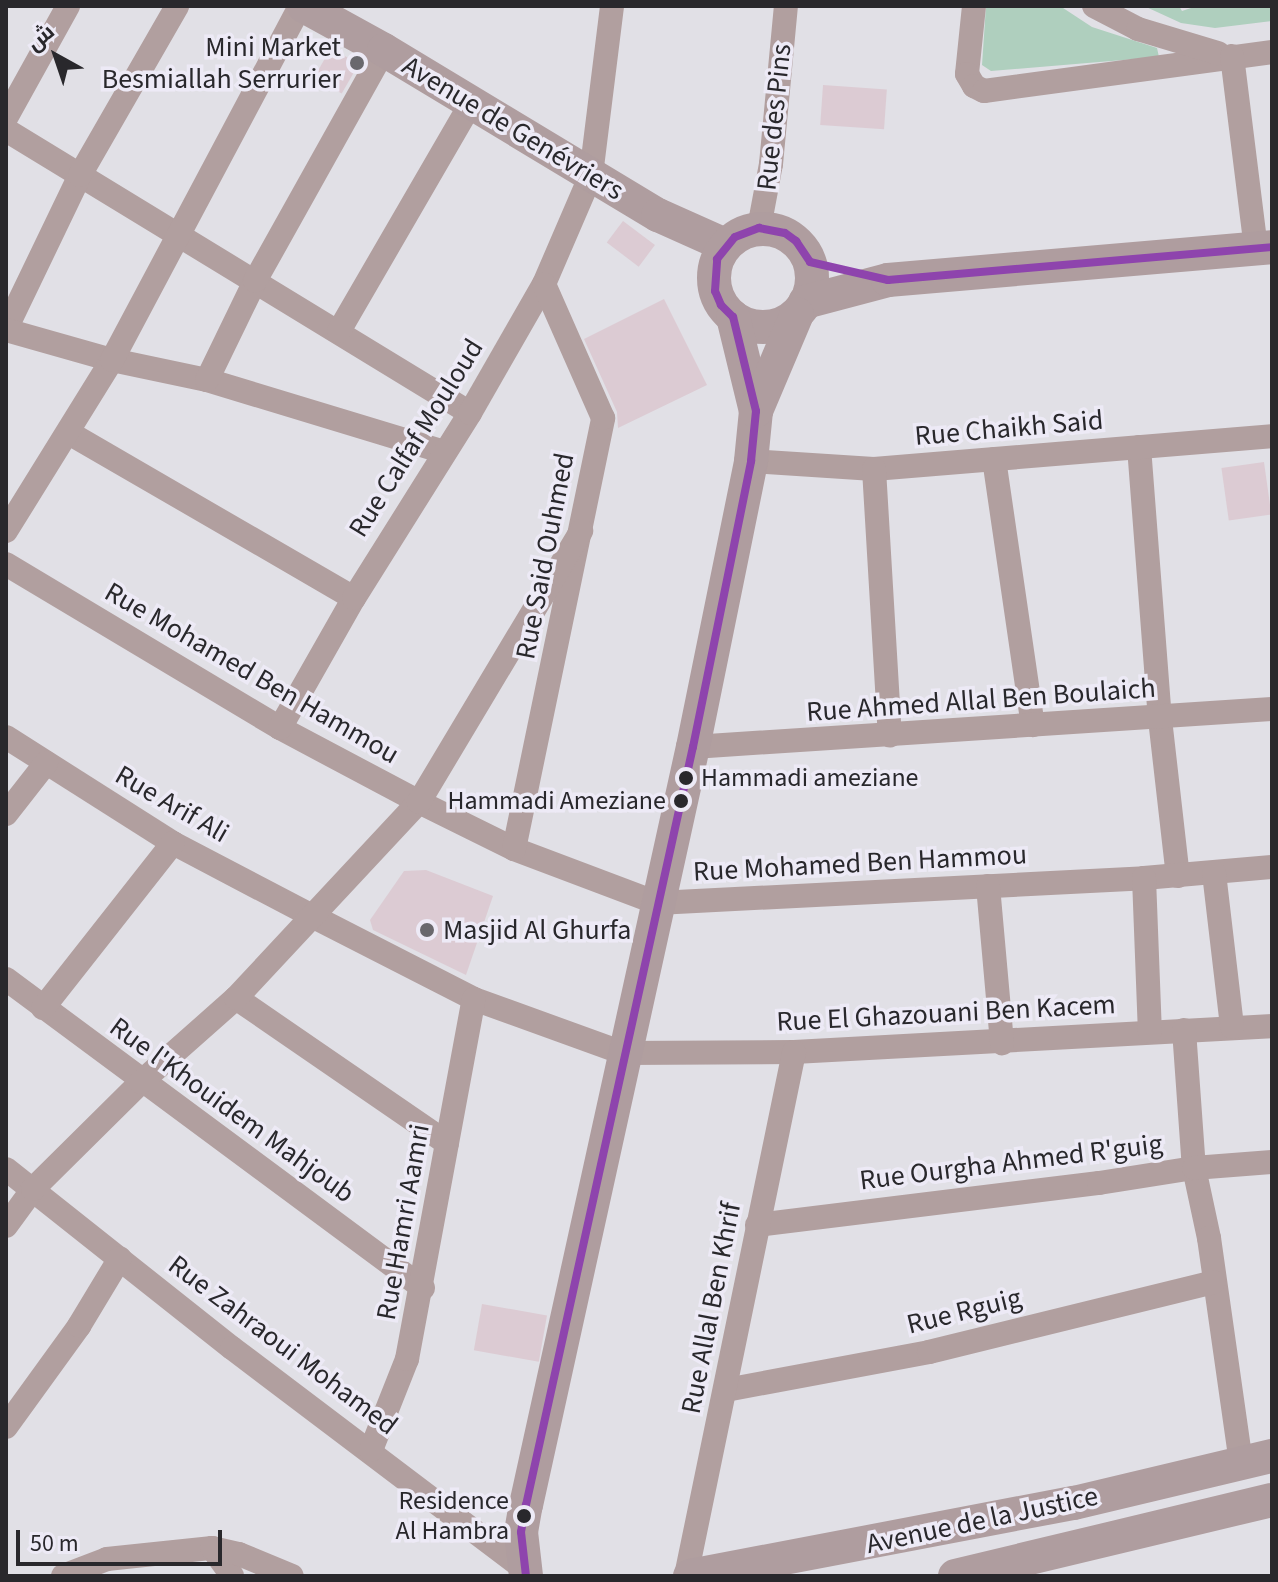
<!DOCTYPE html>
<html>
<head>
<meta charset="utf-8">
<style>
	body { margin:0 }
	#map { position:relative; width:1278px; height:1582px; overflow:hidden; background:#e1e0e6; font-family:"Source Sans 3",Cairo,sans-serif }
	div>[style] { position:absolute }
	.green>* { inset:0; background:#afcfbe }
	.building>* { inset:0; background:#dccbd3; transform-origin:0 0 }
	.street>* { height:24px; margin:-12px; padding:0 12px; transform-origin:12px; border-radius:12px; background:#b19f9f }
	.secondary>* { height:34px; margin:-17px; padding:0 17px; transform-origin:17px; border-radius:17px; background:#af9d9f }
	.secondary>.ring { margin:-17px; padding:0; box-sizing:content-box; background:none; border:34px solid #af9d9f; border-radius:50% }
	.bus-1>* { height:8px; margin:-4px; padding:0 4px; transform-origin:4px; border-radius:4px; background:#8e44ad }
	.dots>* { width:22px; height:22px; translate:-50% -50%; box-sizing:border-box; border:4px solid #edeaf6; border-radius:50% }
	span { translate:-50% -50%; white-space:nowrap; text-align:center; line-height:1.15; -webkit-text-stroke:7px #edeaf6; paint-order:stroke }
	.bus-label { font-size:26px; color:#29282c }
	.left { translate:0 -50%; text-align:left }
	.right { translate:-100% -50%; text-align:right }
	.poi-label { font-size:28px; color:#29282c }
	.street-label { font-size:28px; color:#29282c }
	.frame { position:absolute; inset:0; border:8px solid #29282c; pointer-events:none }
	.north { position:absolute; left:16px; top:16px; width:80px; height:80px; -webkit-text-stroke:6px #edeaf6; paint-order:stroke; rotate:320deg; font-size:22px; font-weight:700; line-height:32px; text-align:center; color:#29282c }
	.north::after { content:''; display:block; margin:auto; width:28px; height:36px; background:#29282c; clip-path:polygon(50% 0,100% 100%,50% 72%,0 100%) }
	.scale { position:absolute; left:16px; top:1530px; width:206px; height:36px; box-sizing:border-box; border:4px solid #29282c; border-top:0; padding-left:10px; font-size:24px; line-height:28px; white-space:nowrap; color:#29282c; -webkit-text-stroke:6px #edeaf6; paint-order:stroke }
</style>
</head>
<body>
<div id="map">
	<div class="green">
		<i style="clip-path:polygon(986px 6px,1060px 6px,1092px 27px,1157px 48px,1159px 57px,991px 71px,982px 65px)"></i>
		<i style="clip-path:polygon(1144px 6px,1179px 6px,1182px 11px,1197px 6px,1272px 6px,1272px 21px,1215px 28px,1181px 23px)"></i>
	</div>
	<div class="building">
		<i style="left:331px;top:48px;width:32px;height:34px;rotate:30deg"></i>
		<i style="left:823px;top:85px;width:64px;height:40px;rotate:4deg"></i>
		<i style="left:623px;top:221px;width:40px;height:27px;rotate:37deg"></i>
		<i style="clip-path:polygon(664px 299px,707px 385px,618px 428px,617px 412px,584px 339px)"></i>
		<i style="left:1264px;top:462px;width:53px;height:43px;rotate:82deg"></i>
		<i style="clip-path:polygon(426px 870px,493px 896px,466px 975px,373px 930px,370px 920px,404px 871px)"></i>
		<i style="left:482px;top:1304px;width:66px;height:47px;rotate:10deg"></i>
	</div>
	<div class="street">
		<i style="left:974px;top:6px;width:68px;rotate:95.9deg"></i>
		<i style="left:967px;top:74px;width:14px;rotate:60deg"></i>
		<i style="left:974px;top:86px;width:11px;rotate:27deg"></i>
		<i style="left:984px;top:91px;width:291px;rotate:-7.7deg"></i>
		<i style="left:1094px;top:6px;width:50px;rotate:27.6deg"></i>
		<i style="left:1138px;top:29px;width:84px;rotate:16.7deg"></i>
		<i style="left:1232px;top:56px;width:193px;rotate:82.9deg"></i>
		<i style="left:6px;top:118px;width:128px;rotate:-61deg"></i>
		<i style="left:6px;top:130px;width:543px;rotate:31.38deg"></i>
		<i style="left:759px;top:228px;width:65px;rotate:-79.4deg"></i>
		<i style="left:771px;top:164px;width:159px;rotate:-84.6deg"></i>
		<i style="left:6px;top:329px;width:171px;rotate:-64.3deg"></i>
		<i style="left:80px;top:175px;width:195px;rotate:-60.1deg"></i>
		<i style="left:6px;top:330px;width:110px;rotate:15.8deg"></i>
		<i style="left:112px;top:360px;width:97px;rotate:11.9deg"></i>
		<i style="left:207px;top:380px;width:248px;rotate:16.9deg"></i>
		<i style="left:339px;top:331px;width:263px;rotate:-59.9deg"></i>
		<i style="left:207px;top:380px;width:110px;rotate:-64.1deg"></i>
		<i style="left:255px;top:281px;width:265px;rotate:-60.8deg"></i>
		<i style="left:69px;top:433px;width:329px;rotate:30.1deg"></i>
		<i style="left:1139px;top:447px;width:273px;rotate:85.6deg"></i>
		<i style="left:1160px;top:719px;width:158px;rotate:83.5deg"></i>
		<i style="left:994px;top:459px;width:269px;rotate:81.7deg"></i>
		<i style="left:751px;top:461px;width:123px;rotate:3.7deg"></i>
		<i style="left:874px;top:469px;width:399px;rotate:-4.7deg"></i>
		<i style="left:874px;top:469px;width:267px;rotate:86.6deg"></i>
		<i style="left:6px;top:531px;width:201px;rotate:-58.2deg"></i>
		<i style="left:112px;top:360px;width:401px;rotate:-62deg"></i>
		<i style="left:6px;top:564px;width:319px;rotate:30.9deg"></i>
		<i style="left:280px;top:728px;width:157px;rotate:28deg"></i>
		<i style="left:419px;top:802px;width:106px;rotate:26.3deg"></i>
		<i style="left:514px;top:849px;width:153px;rotate:20.7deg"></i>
		<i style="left:657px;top:903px;width:488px;rotate:-2.9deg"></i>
		<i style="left:1144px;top:878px;width:128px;rotate:-4.9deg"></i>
		<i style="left:280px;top:728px;width:150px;rotate:-60.4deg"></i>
		<i style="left:354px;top:598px;width:218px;rotate:-57.9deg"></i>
		<i style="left:470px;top:413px;width:149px;rotate:-60.2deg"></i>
		<i style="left:544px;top:284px;width:119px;rotate:-66.7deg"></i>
		<i style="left:591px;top:175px;width:170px;rotate:-82.9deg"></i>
		<i style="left:6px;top:737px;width:198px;rotate:32.4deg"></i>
		<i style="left:173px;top:843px;width:157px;rotate:27.7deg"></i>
		<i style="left:312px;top:916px;width:182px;rotate:27.1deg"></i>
		<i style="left:474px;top:999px;width:158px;rotate:19.9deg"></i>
		<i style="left:623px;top:1053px;width:171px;rotate:-0.3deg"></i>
		<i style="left:794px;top:1052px;width:479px;rotate:-3.1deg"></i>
		<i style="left:693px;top:747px;width:580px;rotate:-3.75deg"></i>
		<i style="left:6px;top:814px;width:65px;rotate:-51.9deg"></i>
		<i style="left:514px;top:849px;width:440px;rotate:-78.3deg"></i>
		<i style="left:603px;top:418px;width:146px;rotate:-113.8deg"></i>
		<i style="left:1214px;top:873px;width:155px;rotate:83.3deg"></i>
		<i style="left:1144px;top:878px;width:153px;rotate:87.8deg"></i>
		<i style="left:988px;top:886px;width:158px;rotate:84.9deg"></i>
		<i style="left:6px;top:979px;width:519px;rotate:36.54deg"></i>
		<i style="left:236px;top:998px;width:256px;rotate:34.5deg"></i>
		<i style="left:43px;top:1008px;width:210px;rotate:-51.8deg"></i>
		<i style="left:1184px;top:1030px;width:138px;rotate:85.9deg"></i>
		<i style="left:1194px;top:1168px;width:72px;rotate:77.9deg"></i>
		<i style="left:1209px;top:1238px;width:227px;rotate:81.9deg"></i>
		<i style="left:6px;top:1169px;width:288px;rotate:38.4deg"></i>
		<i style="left:232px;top:1348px;width:365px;rotate:37.1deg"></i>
		<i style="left:757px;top:1225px;width:345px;rotate:-7deg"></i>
		<i style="left:1099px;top:1183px;width:96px;rotate:-9deg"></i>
		<i style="left:1194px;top:1168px;width:78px;rotate:-4.4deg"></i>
		<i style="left:6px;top:1226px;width:46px;rotate:-53.9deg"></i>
		<i style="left:33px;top:1189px;width:152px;rotate:-44.7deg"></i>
		<i style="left:141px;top:1082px;width:127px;rotate:-41.5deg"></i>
		<i style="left:236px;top:998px;width:268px;rotate:-47deg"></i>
		<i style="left:419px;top:802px;width:316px;rotate:-59.1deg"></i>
		<i style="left:726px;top:1390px;width:207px;rotate:-10.6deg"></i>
		<i style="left:929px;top:1352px;width:293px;rotate:-13.8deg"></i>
		<i style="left:6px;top:1427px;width:125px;rotate:-54.1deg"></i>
		<i style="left:79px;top:1326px;width:79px;rotate:-58.9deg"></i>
		<i style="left:371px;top:1450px;width:98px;rotate:-68.4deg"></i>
		<i style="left:407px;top:1359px;width:366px;rotate:-79.5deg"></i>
		<i style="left:212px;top:1548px;width:34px;rotate:54deg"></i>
		<i style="left:63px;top:1576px;width:47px;rotate:-21.1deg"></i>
		<i style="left:107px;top:1559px;width:106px;rotate:-6deg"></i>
		<i style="left:212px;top:1548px;width:28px;rotate:13deg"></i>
		<i style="left:239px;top:1554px;width:57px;rotate:22.5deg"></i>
		<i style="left:686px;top:1576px;width:535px;rotate:-78.35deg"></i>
	</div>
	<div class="secondary">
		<i style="left:304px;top:6px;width:91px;rotate:28.8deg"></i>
		<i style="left:384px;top:50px;width:320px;rotate:31.1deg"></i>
		<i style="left:658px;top:215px;width:73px;rotate:24.1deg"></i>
		<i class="ring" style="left:714px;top:229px;width:64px;height:64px"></i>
		<i style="left:805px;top:302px;width:86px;rotate:-14.8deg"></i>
		<i style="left:888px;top:280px;width:385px;rotate:-4.9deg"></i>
		<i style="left:733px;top:317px;width:97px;rotate:76.3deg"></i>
		<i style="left:526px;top:1576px;width:44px;rotate:-96.5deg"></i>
		<i style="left:521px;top:1532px;width:27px;rotate:-80deg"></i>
		<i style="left:526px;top:1505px;width:776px;rotate:-77.58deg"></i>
		<i style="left:693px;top:747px;width:292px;rotate:-78.5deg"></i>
		<i style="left:751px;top:461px;width:50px;rotate:-84.3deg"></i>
		<i style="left:756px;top:411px;width:105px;rotate:-67.1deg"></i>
		<i style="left:690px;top:1576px;width:391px;rotate:-10.8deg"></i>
		<i style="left:1074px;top:1503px;width:204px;rotate:-13.4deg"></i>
		<i style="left:955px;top:1576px;width:326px;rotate:-13.5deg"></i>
	</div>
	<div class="bus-1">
		<i style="left:526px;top:1576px;width:44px;rotate:-96.5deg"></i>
		<i style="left:521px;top:1532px;width:27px;rotate:-80deg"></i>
		<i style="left:526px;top:1505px;width:776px;rotate:-77.58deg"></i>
		<i style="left:693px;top:747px;width:292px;rotate:-78.5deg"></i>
		<i style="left:751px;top:461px;width:50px;rotate:-84.3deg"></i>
		<i style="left:756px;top:411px;width:97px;rotate:-103.7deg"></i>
		<i style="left:733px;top:317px;width:17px;rotate:-135deg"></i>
		<i style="left:721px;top:305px;width:15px;rotate:-113deg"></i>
		<i style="left:715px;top:291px;width:32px;rotate:-86deg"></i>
		<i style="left:717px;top:259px;width:28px;rotate:-51deg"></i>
		<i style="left:735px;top:237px;width:26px;rotate:-21deg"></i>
		<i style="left:759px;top:228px;width:26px;rotate:11deg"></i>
		<i style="left:785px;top:233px;width:14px;rotate:36deg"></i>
		<i style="left:796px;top:241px;width:25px;rotate:56deg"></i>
		<i style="left:810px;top:262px;width:80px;rotate:13deg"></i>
		<i style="left:888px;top:280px;width:385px;rotate:-4.9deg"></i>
	</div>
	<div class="dots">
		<i style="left:357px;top:63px;background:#69686d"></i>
		<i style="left:686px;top:778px;background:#29282c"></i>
		<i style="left:681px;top:801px;background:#29282c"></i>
		<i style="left:427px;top:930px;background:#69686d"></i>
		<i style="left:524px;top:1516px;background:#29282c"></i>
	</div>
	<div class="bus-label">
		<span class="left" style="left:701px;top:778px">Hammadi ameziane</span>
		<span class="right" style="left:666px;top:801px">Hammadi Ameziane</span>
		<span class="right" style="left:509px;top:1516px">Residence<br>Al Hambra</span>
	</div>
	<div class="poi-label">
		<span class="right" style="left:341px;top:63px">Mini Market<br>Besmiallah Serrurier</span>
		<span class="left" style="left:443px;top:930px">Masjid Al Ghurfa</span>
	</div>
	<div class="street-label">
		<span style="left:774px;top:117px;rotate:-84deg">Rue des Pins</span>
		<span style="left:513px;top:128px;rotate:31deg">Avenue de Genévriers</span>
		<span style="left:1009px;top:428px;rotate:-5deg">Rue Chaikh Said</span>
		<span style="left:416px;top:438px;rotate:-58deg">Rue Calfaf Mouloud</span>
		<span style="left:545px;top:556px;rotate:-79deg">Rue Said Ouhmed</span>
		<span style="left:252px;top:673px;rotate:30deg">Rue Mohamed Ben Hammou</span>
		<span style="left:981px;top:700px;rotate:-4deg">Rue Ahmed Allal Ben Boulaich</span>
		<span style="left:172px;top:804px;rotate:30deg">Rue Arif Ali</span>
		<span style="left:860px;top:863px;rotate:-3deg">Rue Mohamed Ben Hammou</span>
		<span style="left:946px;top:1013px;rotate:-3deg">Rue El Ghazouani Ben Kacem</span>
		<span style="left:232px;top:1110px;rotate:36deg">Rue l'Khouidem Mahjoub</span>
		<span style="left:1011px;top:1162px;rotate:-7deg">Rue Ourgha Ahmed R'guig</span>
		<span style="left:403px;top:1222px;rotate:-80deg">Rue Hamri Aamri</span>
		<span style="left:711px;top:1308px;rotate:-79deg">Rue Allal Ben Khrif</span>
		<span style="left:964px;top:1311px;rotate:-14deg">Rue Rguig</span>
		<span style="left:283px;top:1345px;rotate:37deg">Rue Zahraoui Mohamed</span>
		<span style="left:982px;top:1520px;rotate:-12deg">Avenue de la Justice</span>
	</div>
	<div class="frame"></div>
	<div class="north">ش</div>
	<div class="scale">50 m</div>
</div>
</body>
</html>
